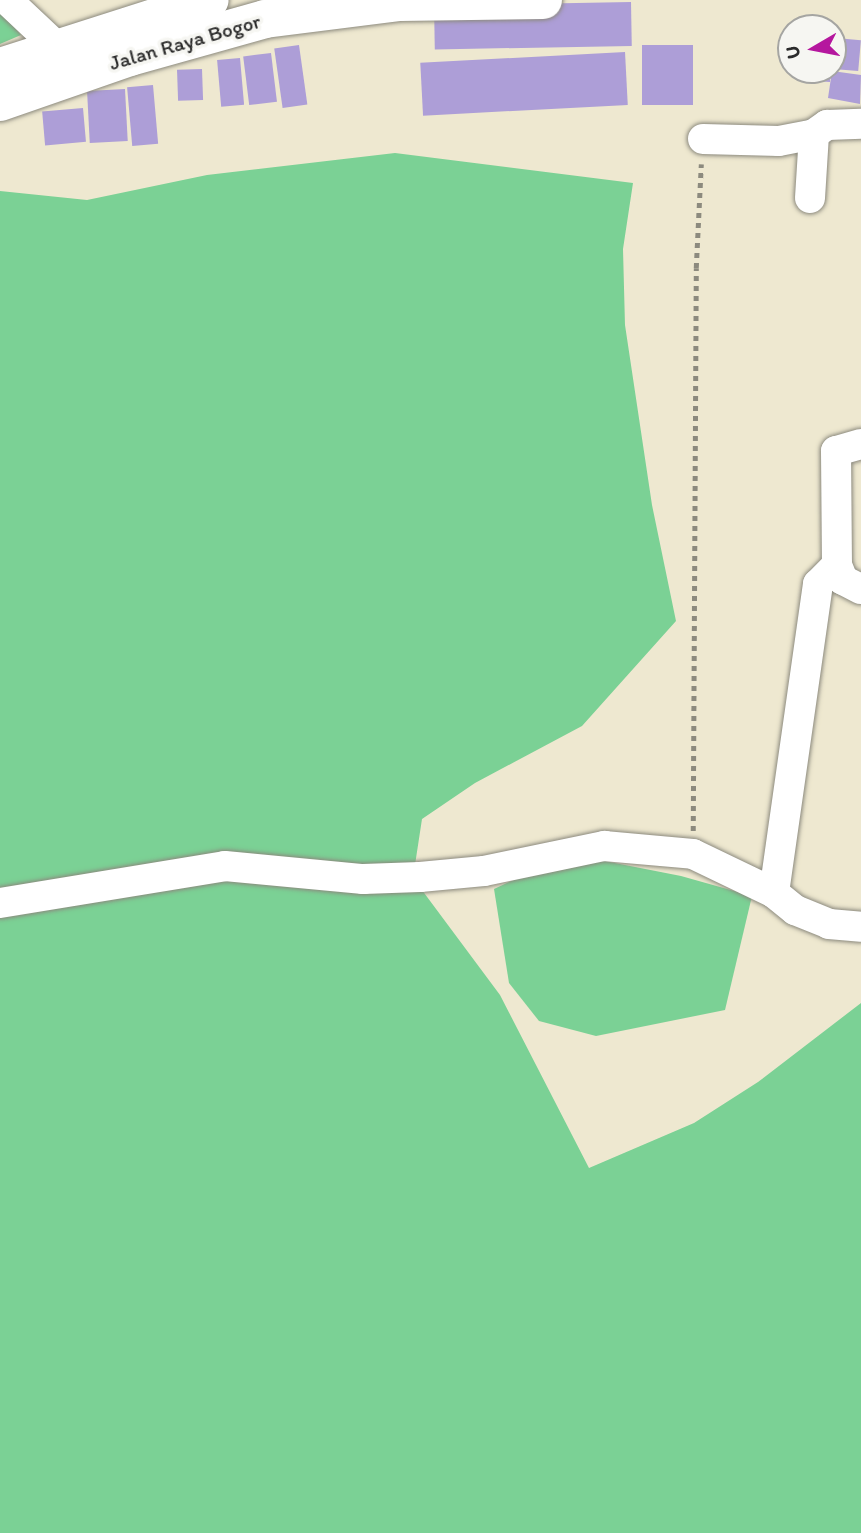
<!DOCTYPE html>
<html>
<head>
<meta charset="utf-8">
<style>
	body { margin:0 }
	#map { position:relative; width:861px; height:1533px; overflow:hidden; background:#eee8d0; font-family:Itim,sans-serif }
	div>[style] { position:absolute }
	.green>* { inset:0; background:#7bd195 }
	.building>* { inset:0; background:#ad9ed7; transform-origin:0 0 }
	.path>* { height:4.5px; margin-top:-2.25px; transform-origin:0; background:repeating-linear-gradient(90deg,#8c8a7e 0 5px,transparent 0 10px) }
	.roads { filter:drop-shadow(0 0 2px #8c8a7e) drop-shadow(0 0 2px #8c8a7e) }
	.minor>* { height:30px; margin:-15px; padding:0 15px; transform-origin:15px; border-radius:15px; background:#fff }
	.highway>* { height:38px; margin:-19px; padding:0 19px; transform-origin:19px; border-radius:19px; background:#fff }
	span { translate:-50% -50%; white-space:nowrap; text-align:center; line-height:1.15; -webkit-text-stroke:7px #f6f6f2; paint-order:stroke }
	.street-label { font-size:21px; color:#2b2b2b }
	.north { position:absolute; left:777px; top:14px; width:70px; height:70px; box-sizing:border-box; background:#f6f6f2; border:2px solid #a5a5a2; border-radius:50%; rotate:260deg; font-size:19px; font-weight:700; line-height:28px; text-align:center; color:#2b2b2b }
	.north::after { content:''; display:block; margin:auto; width:24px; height:32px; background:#b5179e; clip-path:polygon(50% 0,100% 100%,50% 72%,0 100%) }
</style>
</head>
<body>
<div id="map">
	<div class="green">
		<i style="clip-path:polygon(0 10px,21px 35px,0 44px)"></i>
		<i style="clip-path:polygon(395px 153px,633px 183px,623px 249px,625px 325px,652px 505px,676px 621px,582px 726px,475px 783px,422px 819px,413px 878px,500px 995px,589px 1168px,694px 1123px,758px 1082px,861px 1003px,861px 1533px,0 1533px,0 191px,87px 200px,207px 175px)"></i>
		<i style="clip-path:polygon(569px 854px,681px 876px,752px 896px,725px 1010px,596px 1036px,539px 1021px,509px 983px,494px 889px)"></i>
	</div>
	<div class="building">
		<i style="left:631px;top:2px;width:44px;height:197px;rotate:89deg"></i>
		<i style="left:836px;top:38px;width:25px;height:31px;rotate:5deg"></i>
		<i style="left:299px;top:45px;width:60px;height:25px;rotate:82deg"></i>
		<i style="left:642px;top:45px;width:51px;height:60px"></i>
		<i style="left:625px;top:52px;width:53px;height:205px;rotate:87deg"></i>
		<i style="left:271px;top:53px;width:49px;height:28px;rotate:83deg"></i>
		<i style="left:240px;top:58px;width:47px;height:23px;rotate:85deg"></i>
		<i style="left:202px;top:69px;width:31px;height:25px;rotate:88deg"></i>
		<i style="clip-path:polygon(799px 70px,830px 70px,830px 82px,798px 80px)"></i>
		<i style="clip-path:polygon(832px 71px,861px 75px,860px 104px,828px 98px)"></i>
		<i style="left:153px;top:85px;width:59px;height:26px;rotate:85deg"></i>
		<i style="left:125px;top:89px;width:52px;height:38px;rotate:87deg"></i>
		<i style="left:83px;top:108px;width:34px;height:41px;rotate:85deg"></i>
	</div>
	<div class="path">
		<i style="left:693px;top:831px;width:563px;rotate:-89.69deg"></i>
		<i style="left:696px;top:268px;width:104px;rotate:-87.2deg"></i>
	</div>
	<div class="roads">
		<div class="minor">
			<i style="left:7px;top:0;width:69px;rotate:43.2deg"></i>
			<i style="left:703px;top:139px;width:76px;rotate:1.5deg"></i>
			<i style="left:779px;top:141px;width:36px;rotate:-11deg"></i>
			<i style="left:814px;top:134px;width:16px;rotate:-35deg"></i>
			<i style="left:827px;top:125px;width:34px;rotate:-2deg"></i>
			<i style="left:810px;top:198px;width:64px;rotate:-86.4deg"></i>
			<i style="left:861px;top:444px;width:26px;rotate:164deg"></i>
			<i style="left:836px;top:451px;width:114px;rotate:89.5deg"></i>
			<i style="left:837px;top:565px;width:16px;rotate:68deg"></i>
			<i style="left:843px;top:580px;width:20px;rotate:27deg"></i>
			<i style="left:774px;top:893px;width:312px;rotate:-81.9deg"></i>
			<i style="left:818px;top:584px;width:27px;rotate:-45deg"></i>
			<i style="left:0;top:903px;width:228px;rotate:-9.3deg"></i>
			<i style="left:225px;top:866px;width:139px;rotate:5.4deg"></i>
			<i style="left:363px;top:879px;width:57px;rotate:-2deg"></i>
			<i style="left:420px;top:877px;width:64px;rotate:-5.4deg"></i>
			<i style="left:484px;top:871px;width:123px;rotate:-11.8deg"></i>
			<i style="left:604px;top:846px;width:89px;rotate:5.1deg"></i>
			<i style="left:693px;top:854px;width:90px;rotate:25.7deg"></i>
			<i style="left:774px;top:893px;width:27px;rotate:39deg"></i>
			<i style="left:795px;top:910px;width:37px;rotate:22deg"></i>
			<i style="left:829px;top:924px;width:32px;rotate:5deg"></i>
		</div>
		<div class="highway">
			<i style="left:0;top:67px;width:220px;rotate:-17.7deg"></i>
			<i style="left:0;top:102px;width:138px;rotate:-19.1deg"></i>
			<i style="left:130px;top:57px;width:140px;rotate:-15.7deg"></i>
			<i style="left:265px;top:19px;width:136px;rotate:-7.2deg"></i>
			<i style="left:400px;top:2px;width:143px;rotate:-0.8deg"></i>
		</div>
	</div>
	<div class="street-label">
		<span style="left:185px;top:42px;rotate:-16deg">Jalan Raya Bogor</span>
	</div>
	<div class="north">U</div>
</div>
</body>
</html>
